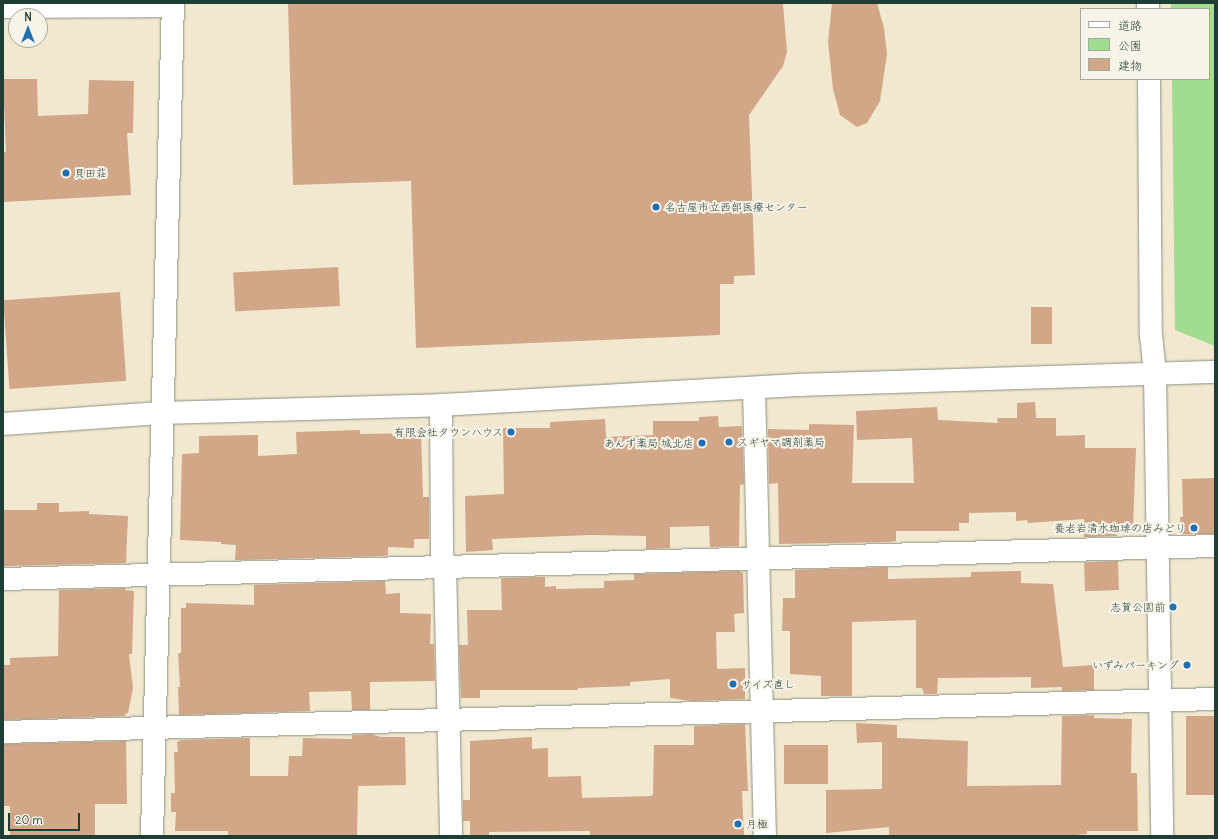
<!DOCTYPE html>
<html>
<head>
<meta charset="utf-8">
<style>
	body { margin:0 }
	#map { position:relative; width:1218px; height:839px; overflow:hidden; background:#f2e7cf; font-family:Delius,"Klee One",sans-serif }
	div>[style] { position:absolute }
	.green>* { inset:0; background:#a1dc8f }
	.building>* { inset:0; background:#d1a788; transform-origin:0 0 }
	.roads { filter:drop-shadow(0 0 1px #889282) drop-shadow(0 0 1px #889282) }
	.minor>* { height:22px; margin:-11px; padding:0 11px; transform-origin:11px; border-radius:11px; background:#fff }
	.dots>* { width:11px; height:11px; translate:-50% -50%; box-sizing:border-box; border:2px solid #f7f3e8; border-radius:50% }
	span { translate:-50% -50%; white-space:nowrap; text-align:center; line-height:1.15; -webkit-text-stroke:4px #f7f3e8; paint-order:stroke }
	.poi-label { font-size:11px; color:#1f3d34 }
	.left { translate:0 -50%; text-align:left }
	.right { translate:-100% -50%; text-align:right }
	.frame { position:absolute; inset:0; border:4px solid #1f3d34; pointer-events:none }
	.legend { position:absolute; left:1080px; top:8px; width:130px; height:72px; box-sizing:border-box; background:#f7f3e8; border:1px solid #a1aaa0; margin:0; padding:5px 7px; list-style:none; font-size:12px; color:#1f3d34 }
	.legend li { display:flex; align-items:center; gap:8px; height:20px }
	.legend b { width:20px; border:1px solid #a1aaa0 }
	.north { position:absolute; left:8px; top:8px; width:40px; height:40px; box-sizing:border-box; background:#f7f3e8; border:1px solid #a1aaa0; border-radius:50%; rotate:0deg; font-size:11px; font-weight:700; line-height:16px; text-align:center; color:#1f3d34 }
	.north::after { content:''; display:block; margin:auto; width:14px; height:18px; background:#1f6fb2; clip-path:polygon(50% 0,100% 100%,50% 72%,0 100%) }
	.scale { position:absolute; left:8px; top:813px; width:72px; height:18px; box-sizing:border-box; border:2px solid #1f3d34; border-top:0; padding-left:5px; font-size:12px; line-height:14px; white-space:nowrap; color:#1f3d34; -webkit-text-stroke:3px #f7f3e8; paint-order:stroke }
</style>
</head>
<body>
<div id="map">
	<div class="green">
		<i style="clip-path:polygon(1171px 3px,1215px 3px,1215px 346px,1175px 330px,1172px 79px,1209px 79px,1209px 9px,1171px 9px)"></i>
	</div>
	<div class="building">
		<i style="clip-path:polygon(288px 3px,783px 4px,787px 52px,783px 66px,749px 115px,755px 275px,734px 276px,734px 284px,720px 284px,720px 335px,416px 348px,411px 181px,293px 185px)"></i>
		<i style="clip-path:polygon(832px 3px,877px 3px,884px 28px,887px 54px,880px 101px,867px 123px,857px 127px,840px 115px,833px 89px,828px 42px)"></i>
		<i style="clip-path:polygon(3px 79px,37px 79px,38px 116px,88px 114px,89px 80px,134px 81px,133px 133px,127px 133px,131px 195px,3px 202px,3px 152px,6px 152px)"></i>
		<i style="left:338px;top:267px;width:39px;height:105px;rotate:87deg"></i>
		<i style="left:120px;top:292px;width:89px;height:117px;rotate:86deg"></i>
		<i style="left:1031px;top:307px;width:21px;height:37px"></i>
		<i style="clip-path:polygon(1035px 402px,1036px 418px,1056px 418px,1056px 436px,1085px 435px,1085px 448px,1136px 448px,1133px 528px,1117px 528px,1117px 536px,1084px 537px,1084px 519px,1028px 523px,1027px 520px,1016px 521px,1016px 512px,969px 513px,969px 523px,959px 523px,959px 531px,896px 531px,896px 541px,888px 542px,779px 544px,778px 483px,769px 484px,768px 429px,809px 430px,809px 424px,854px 425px,852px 483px,914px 483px,912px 438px,857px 440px,856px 411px,937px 407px,938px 420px,998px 423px,997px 418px,1017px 418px,1017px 403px)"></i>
		<i style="clip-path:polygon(718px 416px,719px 427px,742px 426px,742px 429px,744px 484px,740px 485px,739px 546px,710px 547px,709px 526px,670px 527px,670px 548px,646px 549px,646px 536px,591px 535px,492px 539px,493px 550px,466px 552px,465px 496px,504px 494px,503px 428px,550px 428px,550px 422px,605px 419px,606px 437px,653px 435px,653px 421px,699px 421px,699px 417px)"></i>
		<i style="clip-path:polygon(360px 430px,360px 434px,421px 433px,423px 497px,429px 497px,429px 539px,414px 539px,414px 548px,388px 547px,388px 555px,384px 556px,235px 560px,236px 545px,221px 544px,221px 542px,180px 540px,182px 454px,199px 453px,199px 436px,258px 435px,258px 456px,297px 454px,296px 432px)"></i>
		<i style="clip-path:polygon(1215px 478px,1215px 534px,1181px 534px,1180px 517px,1183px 517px,1182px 479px)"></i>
		<i style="clip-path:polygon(37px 503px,59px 503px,59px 512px,89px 511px,89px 514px,128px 516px,126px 563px,3px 566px,3px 510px,37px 510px)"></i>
		<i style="left:1118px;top:561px;width:29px;height:34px;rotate:88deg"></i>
		<i style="clip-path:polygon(888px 567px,888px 579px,971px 577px,971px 572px,1021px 571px,1021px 583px,1053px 584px,1063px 667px,1094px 665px,1094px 690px,1062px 691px,1062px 687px,1031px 688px,1031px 677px,938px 678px,937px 694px,924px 694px,922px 688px,916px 688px,916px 620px,852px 622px,852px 696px,821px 696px,821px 676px,790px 674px,790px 631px,782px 631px,783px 598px,795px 598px,795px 570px)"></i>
		<i style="clip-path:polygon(739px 571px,743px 573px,744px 613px,734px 614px,735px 632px,716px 632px,717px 669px,745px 668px,745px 699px,693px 701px,670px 698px,670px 679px,630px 682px,630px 686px,578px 688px,578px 690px,480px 690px,480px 698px,461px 698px,459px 645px,468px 645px,467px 610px,502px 610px,501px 578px,545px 577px,545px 587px,556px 586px,556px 589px,604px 588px,604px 581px,634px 580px,634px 574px)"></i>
		<i style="clip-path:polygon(385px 581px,386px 594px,400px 593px,400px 613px,431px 614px,430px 644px,434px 644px,435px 681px,370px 682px,370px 710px,352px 710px,351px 691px,309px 692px,310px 711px,179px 715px,178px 687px,180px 687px,178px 653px,181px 653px,181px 608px,186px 608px,186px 603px,254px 605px,254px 585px)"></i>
		<i style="clip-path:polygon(125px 588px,125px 590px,134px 591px,132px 654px,129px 654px,133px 688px,128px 713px,125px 714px,125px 716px,3px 720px,4px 665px,10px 665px,10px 658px,58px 656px,59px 590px)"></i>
		<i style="clip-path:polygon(1094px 715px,1094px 718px,1132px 719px,1131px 773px,1137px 773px,1138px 831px,1087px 831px,1087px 834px,1064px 836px,889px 836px,889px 827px,826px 833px,826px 790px,882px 789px,882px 742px,857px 743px,856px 723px,897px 725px,897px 738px,968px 741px,967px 786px,1061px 785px,1062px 716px)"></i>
		<i style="left:1186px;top:716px;width:29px;height:79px"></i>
		<i style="clip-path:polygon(745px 724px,748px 791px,742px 791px,744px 836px,590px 836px,590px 831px,489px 832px,489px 836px,470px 836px,470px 821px,463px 821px,463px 800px,470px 800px,470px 741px,532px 737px,532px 749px,548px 748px,548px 777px,581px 776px,582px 798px,651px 796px,653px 795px,654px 745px,694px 745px,694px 726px)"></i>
		<i style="clip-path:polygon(371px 734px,381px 737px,405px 737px,406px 785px,358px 786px,357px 836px,228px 836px,228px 831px,175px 831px,176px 812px,171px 812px,171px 793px,175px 793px,174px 752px,178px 752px,177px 742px,181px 740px,250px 738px,250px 776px,288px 776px,289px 756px,302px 756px,303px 738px,352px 739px,352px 735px)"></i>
		<i style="clip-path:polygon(126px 741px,127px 804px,95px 804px,95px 836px,10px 836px,10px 806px,3px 806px,3px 744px)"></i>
		<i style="left:784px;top:745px;width:44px;height:39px"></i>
	</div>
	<div class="roads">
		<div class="minor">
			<i style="left:1148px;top:3px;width:6px;rotate:90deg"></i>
			<i style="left:3px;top:7px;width:169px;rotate:-0.3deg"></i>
			<i style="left:1149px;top:79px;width:256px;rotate:89.6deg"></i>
			<i style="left:1151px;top:335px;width:39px;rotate:84deg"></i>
			<i style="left:1155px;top:374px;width:462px;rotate:89.1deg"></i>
			<i style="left:754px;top:389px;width:447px;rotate:88.6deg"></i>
			<i style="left:441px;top:405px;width:149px;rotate:89.6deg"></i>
			<i style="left:442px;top:554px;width:12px;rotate:76deg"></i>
			<i style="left:445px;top:566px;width:270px;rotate:88.7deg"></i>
			<i style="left:3px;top:424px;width:158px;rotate:-4deg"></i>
			<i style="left:161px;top:413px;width:280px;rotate:-1.6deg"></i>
			<i style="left:441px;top:405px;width:360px;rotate:-3.2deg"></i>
			<i style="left:800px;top:385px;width:415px;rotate:-1.8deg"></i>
			<i style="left:3px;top:579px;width:1212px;rotate:-1.56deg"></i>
			<i style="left:3px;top:732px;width:1212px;rotate:-1.56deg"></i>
			<i style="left:152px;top:836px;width:833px;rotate:-88.56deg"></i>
		</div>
	</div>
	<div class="dots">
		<i style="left:66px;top:173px;background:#1f6fb2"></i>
		<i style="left:656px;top:207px;background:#1f6fb2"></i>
		<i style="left:511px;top:432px;background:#1f6fb2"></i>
		<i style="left:729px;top:442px;background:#1f6fb2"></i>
		<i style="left:702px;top:443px;background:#1f6fb2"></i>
		<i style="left:1194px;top:528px;background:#1f6fb2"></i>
		<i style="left:1173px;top:607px;background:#1f6fb2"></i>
		<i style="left:1187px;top:665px;background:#1f6fb2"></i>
		<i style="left:733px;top:684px;background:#1f6fb2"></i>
		<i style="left:738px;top:824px;background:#1f6fb2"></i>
	</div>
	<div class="poi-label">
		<span class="left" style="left:74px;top:173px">貝田荘</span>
		<span class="left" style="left:665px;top:207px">名古屋市立西部医療センター</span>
		<span class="right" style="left:503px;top:432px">有限会社タウンハウス</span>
		<span class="left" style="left:737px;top:442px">スギヤマ調剤薬局</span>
		<span class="right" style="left:694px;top:443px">あんず薬局 城北店</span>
		<span class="right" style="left:1186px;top:528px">養老岩清水珈琲の店みどり</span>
		<span class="right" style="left:1165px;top:607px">志賀公園前</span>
		<span class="right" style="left:1179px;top:665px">いずみパーキング</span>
		<span class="left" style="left:741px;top:684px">サイズ直し</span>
		<span class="left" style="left:746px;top:824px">月極</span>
	</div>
	<div class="frame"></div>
	<ul class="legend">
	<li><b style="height:5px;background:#fff"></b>道路</li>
	<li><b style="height:11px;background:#a1dc8f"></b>公園</li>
	<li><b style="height:11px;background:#d1a788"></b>建物</li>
	</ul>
	<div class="north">N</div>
	<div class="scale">20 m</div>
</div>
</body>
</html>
